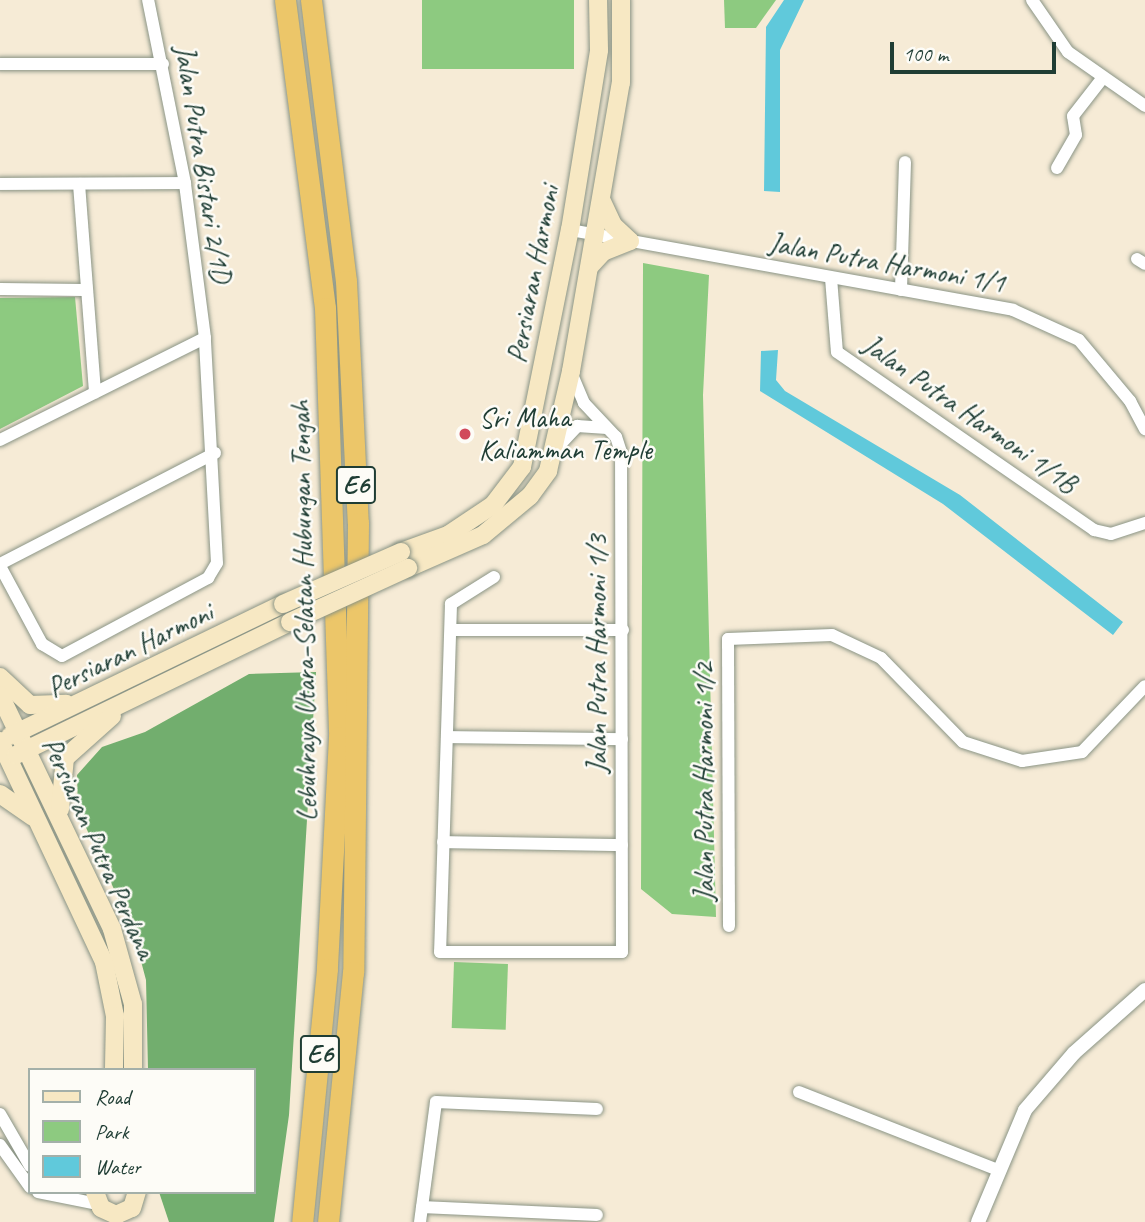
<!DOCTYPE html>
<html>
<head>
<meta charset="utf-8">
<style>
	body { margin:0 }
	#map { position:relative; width:1145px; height:1222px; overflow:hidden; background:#f6ebd6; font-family:Caveat,sans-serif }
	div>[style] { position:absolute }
	.green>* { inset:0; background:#8dca80; transform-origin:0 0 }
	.forest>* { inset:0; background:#72ae6e }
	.water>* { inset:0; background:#60c9db }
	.roads { filter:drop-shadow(0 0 2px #8a9485) drop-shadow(0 0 2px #8a9485) }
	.minor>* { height:12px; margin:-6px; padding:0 6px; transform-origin:6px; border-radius:6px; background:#fff }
	.tertiary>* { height:14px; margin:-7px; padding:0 7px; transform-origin:7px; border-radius:7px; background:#fff }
	.secondary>* { height:18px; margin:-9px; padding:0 9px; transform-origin:9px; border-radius:9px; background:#f7e8c3 }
	.motorway>* { height:21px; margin:-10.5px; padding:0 10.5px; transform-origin:10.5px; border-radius:10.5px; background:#ecc669 }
	.bridges { filter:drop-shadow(0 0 2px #8a9485) drop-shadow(0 0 2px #8a9485) }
	.secondary-bridge>* { height:18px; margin:-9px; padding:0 9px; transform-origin:9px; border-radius:9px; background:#f7e8c3 }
	.dots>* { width:19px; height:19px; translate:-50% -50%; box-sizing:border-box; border:4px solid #fdfcf7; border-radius:50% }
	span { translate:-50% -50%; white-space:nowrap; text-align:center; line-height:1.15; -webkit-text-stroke:5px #fdfcf7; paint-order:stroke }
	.shield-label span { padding:2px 5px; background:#fdfcf7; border:2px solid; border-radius:5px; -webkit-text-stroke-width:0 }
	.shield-label { font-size:26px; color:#1f3d34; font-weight:700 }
	.street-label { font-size:28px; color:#1f3d34 }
	.poi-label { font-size:28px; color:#1f3d34 }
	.left { translate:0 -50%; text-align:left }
	.legend { position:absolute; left:28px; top:1068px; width:228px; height:126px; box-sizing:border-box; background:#fdfcf7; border:2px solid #a4b0a9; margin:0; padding:9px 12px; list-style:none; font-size:21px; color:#1f3d34 }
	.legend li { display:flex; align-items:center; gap:14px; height:35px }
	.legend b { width:35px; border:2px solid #a4b0a9 }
	.scale { position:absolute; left:890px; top:42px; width:166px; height:32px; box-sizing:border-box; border:4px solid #1f3d34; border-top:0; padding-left:9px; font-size:21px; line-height:24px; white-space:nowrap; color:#1f3d34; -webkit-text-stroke:5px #fdfcf7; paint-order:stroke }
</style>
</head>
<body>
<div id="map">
	<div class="green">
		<i style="left:422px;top:0;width:152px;height:69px"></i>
		<i style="clip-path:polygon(724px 0,776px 0,756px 28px,725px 28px)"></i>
		<i style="clip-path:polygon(643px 263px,709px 275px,703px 395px,716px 917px,672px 914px,641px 889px)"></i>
		<i style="clip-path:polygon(75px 297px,83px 386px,0 429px,0 298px)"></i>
		<i style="left:454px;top:962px;width:54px;height:66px;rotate:2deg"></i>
	</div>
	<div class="forest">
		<i style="clip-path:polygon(316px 672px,289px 1115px,274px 1222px,169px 1222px,159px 1192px,254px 1192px,254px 1070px,148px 1070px,146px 980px,133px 931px,78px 810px,77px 775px,102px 747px,145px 732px,249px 674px)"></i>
	</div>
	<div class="water">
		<i style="clip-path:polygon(784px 0,804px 0,780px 50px,780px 192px,764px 191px,766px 27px)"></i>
		<i style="clip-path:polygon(778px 350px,776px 380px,785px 391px,960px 495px,1123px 622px,1113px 635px,943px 504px,760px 391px,761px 351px)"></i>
	</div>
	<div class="roads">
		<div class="minor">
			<i style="left:1032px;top:0;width:63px;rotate:55.3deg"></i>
			<i style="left:1068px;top:52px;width:94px;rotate:35deg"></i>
			<i style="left:0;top:64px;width:163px"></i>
			<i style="left:1057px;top:168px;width:38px;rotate:-60deg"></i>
			<i style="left:1076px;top:135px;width:19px;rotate:-99deg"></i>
			<i style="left:1073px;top:116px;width:46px;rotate:-52.1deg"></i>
			<i style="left:0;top:184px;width:185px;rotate:-0.3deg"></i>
			<i style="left:79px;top:184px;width:209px;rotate:85.6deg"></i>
			<i style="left:570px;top:230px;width:450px;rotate:10.2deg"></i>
			<i style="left:1013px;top:310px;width:72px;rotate:24.4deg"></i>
			<i style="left:1079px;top:340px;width:80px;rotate:50.1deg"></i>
			<i style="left:1130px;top:401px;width:32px;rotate:62deg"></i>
			<i style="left:1137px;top:259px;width:9px;rotate:32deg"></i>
			<i style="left:831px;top:278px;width:74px;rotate:85.4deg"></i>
			<i style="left:837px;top:352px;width:313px;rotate:34.7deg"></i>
			<i style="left:1094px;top:530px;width:17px;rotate:13deg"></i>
			<i style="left:1111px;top:534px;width:36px;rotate:-18deg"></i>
			<i style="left:0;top:289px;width:84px;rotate:0.7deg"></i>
			<i style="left:901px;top:290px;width:128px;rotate:-88.2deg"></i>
			<i style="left:0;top:440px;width:229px;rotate:-26.5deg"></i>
			<i style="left:555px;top:450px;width:33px;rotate:-47deg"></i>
			<i style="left:577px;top:426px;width:30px;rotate:4deg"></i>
			<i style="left:0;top:564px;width:242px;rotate:-27.3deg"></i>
			<i style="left:0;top:566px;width:89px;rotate:61.7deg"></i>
			<i style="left:42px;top:644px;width:23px;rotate:31deg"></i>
			<i style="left:62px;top:656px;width:166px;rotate:-28.1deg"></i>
			<i style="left:208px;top:578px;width:17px;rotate:-59deg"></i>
			<i style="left:217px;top:563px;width:225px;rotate:-93.1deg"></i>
			<i style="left:205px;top:338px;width:156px;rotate:-97.4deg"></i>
			<i style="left:185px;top:183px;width:187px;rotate:-101.4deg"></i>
			<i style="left:494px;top:577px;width:51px;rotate:147.9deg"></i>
			<i style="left:451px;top:604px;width:348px;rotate:91.8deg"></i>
			<i style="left:440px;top:952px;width:182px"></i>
			<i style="left:622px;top:952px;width:500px;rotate:-90.11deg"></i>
			<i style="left:621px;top:452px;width:16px;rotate:-108deg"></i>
			<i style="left:616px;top:437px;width:47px;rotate:-133.3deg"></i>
			<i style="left:584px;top:403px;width:34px;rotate:-113deg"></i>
			<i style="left:451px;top:630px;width:172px"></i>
			<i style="left:447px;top:737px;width:175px;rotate:0.7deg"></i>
			<i style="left:443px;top:842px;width:179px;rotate:1deg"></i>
			<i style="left:729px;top:926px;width:287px;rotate:-90.2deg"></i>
			<i style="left:728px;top:639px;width:104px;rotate:-2.2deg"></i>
			<i style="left:832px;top:635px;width:54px;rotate:25.1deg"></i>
			<i style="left:881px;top:658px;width:117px;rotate:45.7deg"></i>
			<i style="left:963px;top:742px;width:62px;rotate:17.9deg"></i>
			<i style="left:1022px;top:761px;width:61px;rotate:-8.5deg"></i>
			<i style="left:1082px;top:752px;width:91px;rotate:-46.3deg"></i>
			<i style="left:799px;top:1092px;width:211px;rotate:21.4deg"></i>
			<i style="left:0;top:1114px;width:60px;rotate:60deg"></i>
			<i style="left:0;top:1145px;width:52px;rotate:54.5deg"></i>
			<i style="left:38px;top:1192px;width:60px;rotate:11.5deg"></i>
			<i style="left:422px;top:1207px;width:175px;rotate:2.6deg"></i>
			<i style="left:420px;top:1222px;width:121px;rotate:-82.4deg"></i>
			<i style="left:436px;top:1102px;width:161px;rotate:2.5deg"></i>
		</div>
		<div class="tertiary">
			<i style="left:978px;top:1222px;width:121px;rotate:-67.2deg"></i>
			<i style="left:1025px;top:1110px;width:75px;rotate:-49.3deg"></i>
			<i style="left:1074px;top:1053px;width:95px;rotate:-41.6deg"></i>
		</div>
		<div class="secondary">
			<i style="left:590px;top:266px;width:19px;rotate:-47deg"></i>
			<i style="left:603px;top:252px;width:29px;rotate:-22deg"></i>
			<i style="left:630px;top:241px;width:23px;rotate:-137deg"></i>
			<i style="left:613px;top:225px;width:26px;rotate:-115deg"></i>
			<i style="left:401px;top:552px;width:50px;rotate:-19.9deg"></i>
			<i style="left:448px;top:535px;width:54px;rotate:-33.7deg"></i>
			<i style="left:493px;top:505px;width:48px;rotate:-52.7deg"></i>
			<i style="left:522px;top:467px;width:242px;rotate:-78.6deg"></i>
			<i style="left:570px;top:230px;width:182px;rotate:-80.8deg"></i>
			<i style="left:599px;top:50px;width:50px;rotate:-91.1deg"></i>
			<i style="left:408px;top:568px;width:82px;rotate:-23.7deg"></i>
			<i style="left:483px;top:535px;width:61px;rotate:-39.7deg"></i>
			<i style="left:530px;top:496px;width:31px;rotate:-54deg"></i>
			<i style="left:548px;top:471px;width:103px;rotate:-77deg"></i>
			<i style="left:571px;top:371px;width:292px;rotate:-80.2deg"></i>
			<i style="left:621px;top:83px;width:83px;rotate:-90deg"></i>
			<i style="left:0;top:677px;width:41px;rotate:43deg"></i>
			<i style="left:30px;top:705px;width:36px;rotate:-2deg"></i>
			<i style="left:0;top:695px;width:259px;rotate:64.4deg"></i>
			<i style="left:112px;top:929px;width:78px;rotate:74.4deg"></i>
			<i style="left:133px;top:1004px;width:66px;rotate:90deg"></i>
			<i style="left:10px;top:736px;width:303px;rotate:-25.8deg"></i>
			<i style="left:0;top:741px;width:244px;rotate:64.8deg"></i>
			<i style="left:104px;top:962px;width:55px;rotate:78.5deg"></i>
			<i style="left:115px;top:1016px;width:54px;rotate:91.1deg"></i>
			<i style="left:16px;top:755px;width:305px;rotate:-25.9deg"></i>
			<i style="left:0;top:794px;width:40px;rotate:34.9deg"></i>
			<i style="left:60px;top:809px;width:51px;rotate:-84.4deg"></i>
			<i style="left:65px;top:758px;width:63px;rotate:-41.8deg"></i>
			<i style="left:95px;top:1192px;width:17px;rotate:69deg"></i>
			<i style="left:101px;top:1208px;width:17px;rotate:25deg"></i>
			<i style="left:116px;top:1215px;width:17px;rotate:-24deg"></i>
			<i style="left:132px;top:1208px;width:17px;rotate:-73deg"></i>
		</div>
		<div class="motorway">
			<i style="left:285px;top:0;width:311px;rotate:82.6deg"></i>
			<i style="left:325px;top:308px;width:429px;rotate:88.1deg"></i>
			<i style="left:339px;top:737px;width:232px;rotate:93deg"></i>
			<i style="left:327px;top:969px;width:254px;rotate:95.6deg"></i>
			<i style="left:311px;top:0;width:283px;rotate:82.9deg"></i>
			<i style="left:346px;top:281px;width:242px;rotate:87.2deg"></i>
			<i style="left:358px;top:523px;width:449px;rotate:90.6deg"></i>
			<i style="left:353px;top:972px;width:251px;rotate:95.7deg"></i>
		</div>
	</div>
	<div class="bridges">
		<div class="secondary-bridge">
			<i style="left:283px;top:604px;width:129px;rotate:-23.8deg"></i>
			<i style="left:290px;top:622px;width:130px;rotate:-24.6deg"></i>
		</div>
	</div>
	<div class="dots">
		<i style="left:465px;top:434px;background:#d1495b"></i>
	</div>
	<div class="shield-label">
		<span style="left:356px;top:485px">E6</span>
		<span style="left:320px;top:1054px">E6</span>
	</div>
	<div class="street-label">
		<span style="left:203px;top:164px;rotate:81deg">Jalan Putra Bistari 2/1D</span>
		<span style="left:887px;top:263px;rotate:10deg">Jalan Putra Harmoni 1/1</span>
		<span style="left:533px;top:274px;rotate:-79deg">Persiaran Harmoni</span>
		<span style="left:970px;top:414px;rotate:35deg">Jalan Putra Harmoni 1/1B</span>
		<span style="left:304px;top:611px;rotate:-91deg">Lebuhraya Utara–Selatan Hubungan Tengah</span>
		<span style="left:130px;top:650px;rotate:-26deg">Persiaran Harmoni</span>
		<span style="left:597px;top:654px;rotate:-90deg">Jalan Putra Harmoni 1/3</span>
		<span style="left:704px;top:782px;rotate:-90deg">Jalan Putra Harmoni 1/2</span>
		<span style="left:99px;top:848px;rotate:66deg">Persiaran Putra Perdana</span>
	</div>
	<div class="poi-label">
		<span class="left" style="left:479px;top:434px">Sri Maha<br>Kaliamman Temple</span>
	</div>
	<ul class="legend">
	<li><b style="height:9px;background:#f7e8c3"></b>Road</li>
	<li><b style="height:19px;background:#8dca80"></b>Park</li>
	<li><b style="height:19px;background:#60c9db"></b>Water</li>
	</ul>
	<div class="scale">100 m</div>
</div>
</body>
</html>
